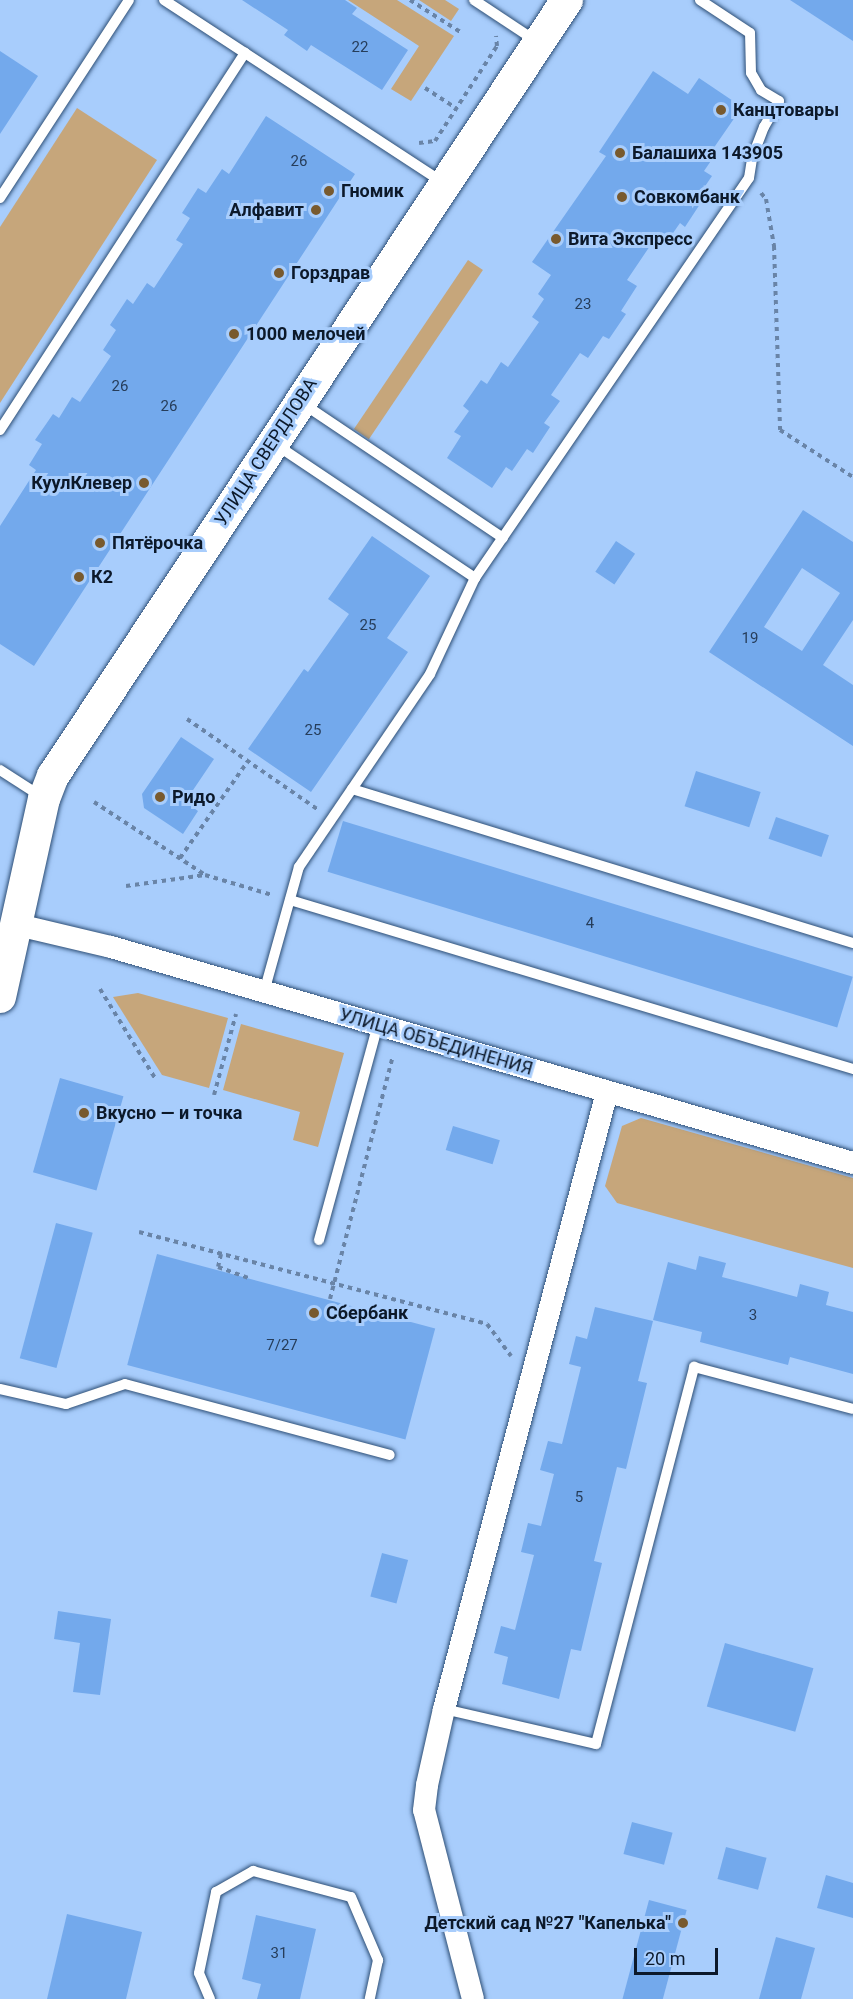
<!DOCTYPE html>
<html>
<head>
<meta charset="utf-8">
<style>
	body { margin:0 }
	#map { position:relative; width:853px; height:1999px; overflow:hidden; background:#a8cdfc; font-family:Roboto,sans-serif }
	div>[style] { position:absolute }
	.green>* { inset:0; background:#c6a67b; transform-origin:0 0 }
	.building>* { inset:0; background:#73a9ec; transform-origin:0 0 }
	.path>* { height:4px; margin-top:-2px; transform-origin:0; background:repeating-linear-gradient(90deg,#6984a7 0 4.5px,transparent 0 9px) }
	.roads { filter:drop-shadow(0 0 2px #2e4f76) drop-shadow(0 0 2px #2e4f76) }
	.service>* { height:10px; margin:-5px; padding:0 5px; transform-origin:5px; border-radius:5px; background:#fff }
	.minor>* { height:22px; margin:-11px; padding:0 11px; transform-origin:11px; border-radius:11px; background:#fff }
	.secondary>* { height:32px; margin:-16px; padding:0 16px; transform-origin:16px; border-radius:16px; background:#fff }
	.dots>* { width:16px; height:16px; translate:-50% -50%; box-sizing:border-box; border:3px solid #a8cdfc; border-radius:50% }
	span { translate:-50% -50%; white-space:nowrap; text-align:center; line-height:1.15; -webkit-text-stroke:6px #a8cdfc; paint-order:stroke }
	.number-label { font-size:15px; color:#263d5a }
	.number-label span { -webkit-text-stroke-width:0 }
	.poi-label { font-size:18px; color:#0c192a; font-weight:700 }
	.left { translate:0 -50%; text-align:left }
	.right { translate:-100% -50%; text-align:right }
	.street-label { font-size:18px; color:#0c192a }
	.scale { position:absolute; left:634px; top:1948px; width:84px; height:27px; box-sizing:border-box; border:3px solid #0c192a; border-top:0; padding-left:8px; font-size:18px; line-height:21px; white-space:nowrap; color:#0c192a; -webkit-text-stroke:4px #a8cdfc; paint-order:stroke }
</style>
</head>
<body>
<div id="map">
	<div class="green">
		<i style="clip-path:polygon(348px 0,397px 0,454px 36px,411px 101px,391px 89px,419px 46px)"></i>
		<i style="clip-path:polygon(419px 0,445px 0,459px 9px,451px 21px)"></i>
		<i style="clip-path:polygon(77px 108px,157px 160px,0 403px,0 227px)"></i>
		<i style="left:468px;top:260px;width:18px;height:204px;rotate:34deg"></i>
		<i style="clip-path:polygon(138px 993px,228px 1018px,209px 1088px,162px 1075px,113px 997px)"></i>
		<i style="clip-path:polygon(241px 1024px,344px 1053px,318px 1147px,293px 1140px,300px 1112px,223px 1090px)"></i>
		<i style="clip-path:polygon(641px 1118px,853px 1178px,853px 1268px,617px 1203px,605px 1186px,622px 1126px)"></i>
	</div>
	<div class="building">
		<i style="clip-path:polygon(242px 0,345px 0,357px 8px,352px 14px,408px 50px,382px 90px,311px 45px,307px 51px,284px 35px,288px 30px)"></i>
		<i style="clip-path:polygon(790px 0,853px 0,853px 41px)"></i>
		<i style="clip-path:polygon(0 51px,38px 76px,0 134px)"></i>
		<i style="clip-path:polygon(653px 71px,688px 94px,699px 78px,742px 107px,713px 149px,717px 152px,704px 171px,712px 176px,697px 198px,702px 201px,685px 227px,680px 223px,664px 246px,654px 240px,627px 280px,637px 286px,621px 311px,626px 314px,609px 339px,603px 336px,588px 358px,580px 353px,551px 395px,560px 401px,544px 423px,550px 427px,533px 453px,527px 449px,512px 471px,506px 467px,492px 488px,447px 458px,461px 436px,454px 432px,469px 411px,463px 406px,481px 380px,487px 384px,501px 362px,508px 367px,539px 322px,532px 317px,544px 299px,538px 294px,551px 275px,532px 262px,606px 156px,599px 152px)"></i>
		<i style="clip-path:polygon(266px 116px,355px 174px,34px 666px,0 644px,0 526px,36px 470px,29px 465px,42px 444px,35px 440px,53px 414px,59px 418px,72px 397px,80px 402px,111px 356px,103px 350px,116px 330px,110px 325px,127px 299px,133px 304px,147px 283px,154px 288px,183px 244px,176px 240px,190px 218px,182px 213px,198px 188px,206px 193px,222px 169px,229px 174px)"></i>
		<i style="clip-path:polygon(evenodd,803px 510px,853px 542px,853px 620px,823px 665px,853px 685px,853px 746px,709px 652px,803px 510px,802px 568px,840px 593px,802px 651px,764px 627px,802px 568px)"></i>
		<i style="clip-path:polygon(372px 536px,430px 576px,387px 638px,408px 652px,311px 792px,248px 749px,304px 669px,308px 672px,349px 614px,328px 599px)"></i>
		<i style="left:616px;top:541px;width:23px;height:37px;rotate:34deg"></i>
		<i style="clip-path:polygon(181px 737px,214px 759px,185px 802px,198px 811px,183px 834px,144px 808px,142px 794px)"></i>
		<i style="left:696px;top:771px;width:68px;height:37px;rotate:18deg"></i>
		<i style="left:776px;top:817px;width:56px;height:23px;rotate:19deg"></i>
		<i style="left:343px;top:821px;width:533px;height:53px;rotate:17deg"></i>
		<i style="left:60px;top:1078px;width:66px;height:98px;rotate:16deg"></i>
		<i style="left:453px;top:1126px;width:49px;height:25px;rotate:17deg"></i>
		<i style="left:56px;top:1223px;width:38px;height:140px;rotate:15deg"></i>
		<i style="left:157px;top:1254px;width:288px;height:115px;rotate:15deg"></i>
		<i style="clip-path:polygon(699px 1256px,726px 1263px,722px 1277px,749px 1284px,797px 1297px,800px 1284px,829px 1292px,826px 1305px,853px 1312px,853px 1374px,790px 1357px,788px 1365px,700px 1342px,702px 1332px,653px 1320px,668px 1262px,696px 1270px)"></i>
		<i style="clip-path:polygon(595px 1307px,653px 1321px,638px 1381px,647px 1383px,626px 1469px,617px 1467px,594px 1561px,602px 1563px,581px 1651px,571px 1649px,559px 1699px,502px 1684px,508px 1657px,494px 1653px,501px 1626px,515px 1630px,534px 1555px,521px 1552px,528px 1523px,541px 1526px,554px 1474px,540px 1470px,548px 1441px,562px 1444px,581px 1367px,569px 1364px,576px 1336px,587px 1339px)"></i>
		<i style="left:382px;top:1553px;width:27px;height:45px;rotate:15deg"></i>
		<i style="clip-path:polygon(58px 1611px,111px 1619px,100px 1695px,73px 1692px,80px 1643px,54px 1639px)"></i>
		<i style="left:725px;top:1643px;width:92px;height:66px;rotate:16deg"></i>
		<i style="left:632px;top:1822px;width:42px;height:33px;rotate:15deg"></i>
		<i style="left:726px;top:1847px;width:42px;height:33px;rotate:15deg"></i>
		<i style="clip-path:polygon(826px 1875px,853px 1883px,853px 1918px,817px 1908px)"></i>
		<i style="left:649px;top:1900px;width:39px;height:103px;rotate:15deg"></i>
		<i style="clip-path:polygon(67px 1914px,142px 1932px,126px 1999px,47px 1999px)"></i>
		<i style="clip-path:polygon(256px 1915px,316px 1929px,300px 1999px,257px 1999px,261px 1984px,242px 1979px)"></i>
		<i style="clip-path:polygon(776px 1937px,815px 1948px,801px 1999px,759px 1999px)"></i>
	</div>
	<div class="path">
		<i style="left:410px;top:0;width:62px;rotate:32.4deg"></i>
		<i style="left:425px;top:88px;width:37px;rotate:33deg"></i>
		<i style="left:419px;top:143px;width:16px;rotate:-7deg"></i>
		<i style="left:435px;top:141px;width:113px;rotate:-56.9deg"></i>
		<i style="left:497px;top:46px;width:10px;rotate:-96deg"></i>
		<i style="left:761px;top:193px;width:8px;rotate:50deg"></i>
		<i style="left:766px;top:199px;width:48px;rotate:80.3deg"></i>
		<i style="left:774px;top:246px;width:184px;rotate:88.1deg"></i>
		<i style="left:780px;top:430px;width:87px;rotate:32.8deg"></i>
		<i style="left:187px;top:719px;width:158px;rotate:34.7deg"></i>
		<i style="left:94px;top:802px;width:133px;rotate:33.3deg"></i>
		<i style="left:205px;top:875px;width:70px;rotate:16.6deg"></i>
		<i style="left:180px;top:858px;width:118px;rotate:-55deg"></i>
		<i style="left:126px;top:886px;width:80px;rotate:-7.9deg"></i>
		<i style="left:100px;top:989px;width:105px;rotate:58.3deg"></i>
		<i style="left:214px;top:1095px;width:84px;rotate:-74.8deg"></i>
		<i style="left:139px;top:1232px;width:360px;rotate:14.8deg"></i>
		<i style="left:487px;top:1324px;width:40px;rotate:53deg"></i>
		<i style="left:221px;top:1254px;width:13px;rotate:103deg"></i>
		<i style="left:218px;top:1267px;width:32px;rotate:20deg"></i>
		<i style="left:330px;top:1299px;width:248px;rotate:-75.5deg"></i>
	</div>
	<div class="roads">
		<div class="service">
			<i style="left:164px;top:0;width:332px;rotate:33.2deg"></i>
			<i style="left:474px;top:0;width:74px;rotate:33.5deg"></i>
			<i style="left:0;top:198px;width:236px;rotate:-56.9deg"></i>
			<i style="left:302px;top:403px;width:242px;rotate:33.9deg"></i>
			<i style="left:0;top:430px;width:450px;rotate:-57deg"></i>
			<i style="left:275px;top:444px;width:241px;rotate:33.8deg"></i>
			<i style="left:0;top:770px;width:50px;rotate:32.7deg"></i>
			<i style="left:352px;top:789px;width:524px;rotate:17.09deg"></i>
			<i style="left:290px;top:900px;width:588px;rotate:16.71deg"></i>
			<i style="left:264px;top:992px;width:130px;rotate:-74.4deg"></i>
			<i style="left:299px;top:867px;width:233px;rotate:-55.8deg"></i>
			<i style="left:430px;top:674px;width:106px;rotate:-64.9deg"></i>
			<i style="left:475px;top:578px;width:485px;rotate:-55.6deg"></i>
			<i style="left:749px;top:178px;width:20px;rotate:-81deg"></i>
			<i style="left:752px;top:158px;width:33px;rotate:-69deg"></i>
			<i style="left:764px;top:127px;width:30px;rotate:-60deg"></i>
			<i style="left:779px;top:101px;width:21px;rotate:-149deg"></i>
			<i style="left:761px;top:90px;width:20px;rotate:-120deg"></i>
			<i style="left:751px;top:73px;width:40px;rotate:-91.4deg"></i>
			<i style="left:750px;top:33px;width:60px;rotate:-146.6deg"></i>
			<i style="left:319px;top:1240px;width:224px;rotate:-74.7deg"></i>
			<i style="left:0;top:1389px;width:68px;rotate:12.8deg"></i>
			<i style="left:66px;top:1404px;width:62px;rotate:-18.7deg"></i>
			<i style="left:125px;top:1384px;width:274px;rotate:15deg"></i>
			<i style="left:444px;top:1709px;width:156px;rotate:13deg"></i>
			<i style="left:596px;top:1744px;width:390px;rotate:-75.4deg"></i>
			<i style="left:694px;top:1367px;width:164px;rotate:14.8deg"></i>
			<i style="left:210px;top:1999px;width:28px;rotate:-113deg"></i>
			<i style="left:199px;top:1973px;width:83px;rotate:-78.1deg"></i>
			<i style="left:216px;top:1892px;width:43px;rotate:-29.6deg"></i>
			<i style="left:253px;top:1871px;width:101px;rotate:14.9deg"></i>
			<i style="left:351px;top:1897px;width:69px;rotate:66.8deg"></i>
			<i style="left:378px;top:1960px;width:40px;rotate:102deg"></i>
		</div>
		<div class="minor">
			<i style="left:18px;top:925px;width:96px;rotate:13.3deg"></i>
			<i style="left:111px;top:947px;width:773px;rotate:16.23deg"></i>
			<i style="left:473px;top:1999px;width:195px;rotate:-104.5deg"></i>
			<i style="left:424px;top:1810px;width:25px;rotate:-83deg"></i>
			<i style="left:427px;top:1785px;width:78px;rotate:-77.4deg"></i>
			<i style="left:444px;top:1709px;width:638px;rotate:-75.2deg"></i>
		</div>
		<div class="secondary">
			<i style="left:0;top:997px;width:203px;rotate:-77.5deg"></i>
			<i style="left:44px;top:799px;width:25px;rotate:-69deg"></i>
			<i style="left:53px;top:776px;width:931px;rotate:-56.48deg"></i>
		</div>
	</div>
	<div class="dots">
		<i style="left:721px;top:110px;background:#785a2f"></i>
		<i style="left:620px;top:153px;background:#785a2f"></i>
		<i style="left:329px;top:191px;background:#785a2f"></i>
		<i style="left:622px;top:197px;background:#785a2f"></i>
		<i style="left:316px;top:210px;background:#785a2f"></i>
		<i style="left:556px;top:239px;background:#785a2f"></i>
		<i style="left:279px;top:273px;background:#785a2f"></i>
		<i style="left:234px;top:334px;background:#785a2f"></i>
		<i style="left:144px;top:483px;background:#785a2f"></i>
		<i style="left:100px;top:543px;background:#785a2f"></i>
		<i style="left:79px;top:577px;background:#785a2f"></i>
		<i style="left:160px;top:797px;background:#785a2f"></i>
		<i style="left:84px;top:1113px;background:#785a2f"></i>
		<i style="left:314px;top:1313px;background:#785a2f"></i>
		<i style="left:683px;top:1923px;background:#785a2f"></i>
	</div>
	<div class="number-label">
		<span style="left:360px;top:48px">22</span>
		<span style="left:299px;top:162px">26</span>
		<span style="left:583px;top:305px">23</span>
		<span style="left:120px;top:387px">26</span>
		<span style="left:169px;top:407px">26</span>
		<span style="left:368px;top:626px">25</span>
		<span style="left:750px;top:639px">19</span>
		<span style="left:313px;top:731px">25</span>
		<span style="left:590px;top:924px">4</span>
		<span style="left:753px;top:1316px">3</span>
		<span style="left:282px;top:1346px">7/27</span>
		<span style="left:579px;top:1498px">5</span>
		<span style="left:279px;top:1954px">31</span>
	</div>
	<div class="poi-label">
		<span class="left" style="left:733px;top:110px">Канцтовары</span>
		<span class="left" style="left:632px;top:153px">Балашиха 143905</span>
		<span class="left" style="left:341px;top:191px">Гномик</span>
		<span class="left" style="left:634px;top:197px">Совкомбанк</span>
		<span class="right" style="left:304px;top:210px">Алфавит</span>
		<span class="left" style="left:568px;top:239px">Вита Экспресс</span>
		<span class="left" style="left:291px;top:273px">Горздрав</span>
		<span class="left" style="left:246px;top:334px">1000 мелочей</span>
		<span class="right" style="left:132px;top:483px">КуулКлевер</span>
		<span class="left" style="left:112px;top:543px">Пятёрочка</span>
		<span class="left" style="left:91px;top:577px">К2</span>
		<span class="left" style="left:172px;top:797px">Ридо</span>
		<span class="left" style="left:96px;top:1113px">Вкусно — и точка</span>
		<span class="left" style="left:326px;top:1313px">Сбербанк</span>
		<span class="right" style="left:671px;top:1923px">Детский сад №27 "Капелька"</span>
	</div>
	<div class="street-label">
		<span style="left:266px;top:452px;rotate:-57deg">УЛИЦА СВЕРДЛОВА</span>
		<span style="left:436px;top:1042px;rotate:16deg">УЛИЦА ОБЪЕДИНЕНИЯ</span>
	</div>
	<div class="scale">20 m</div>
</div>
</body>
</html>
